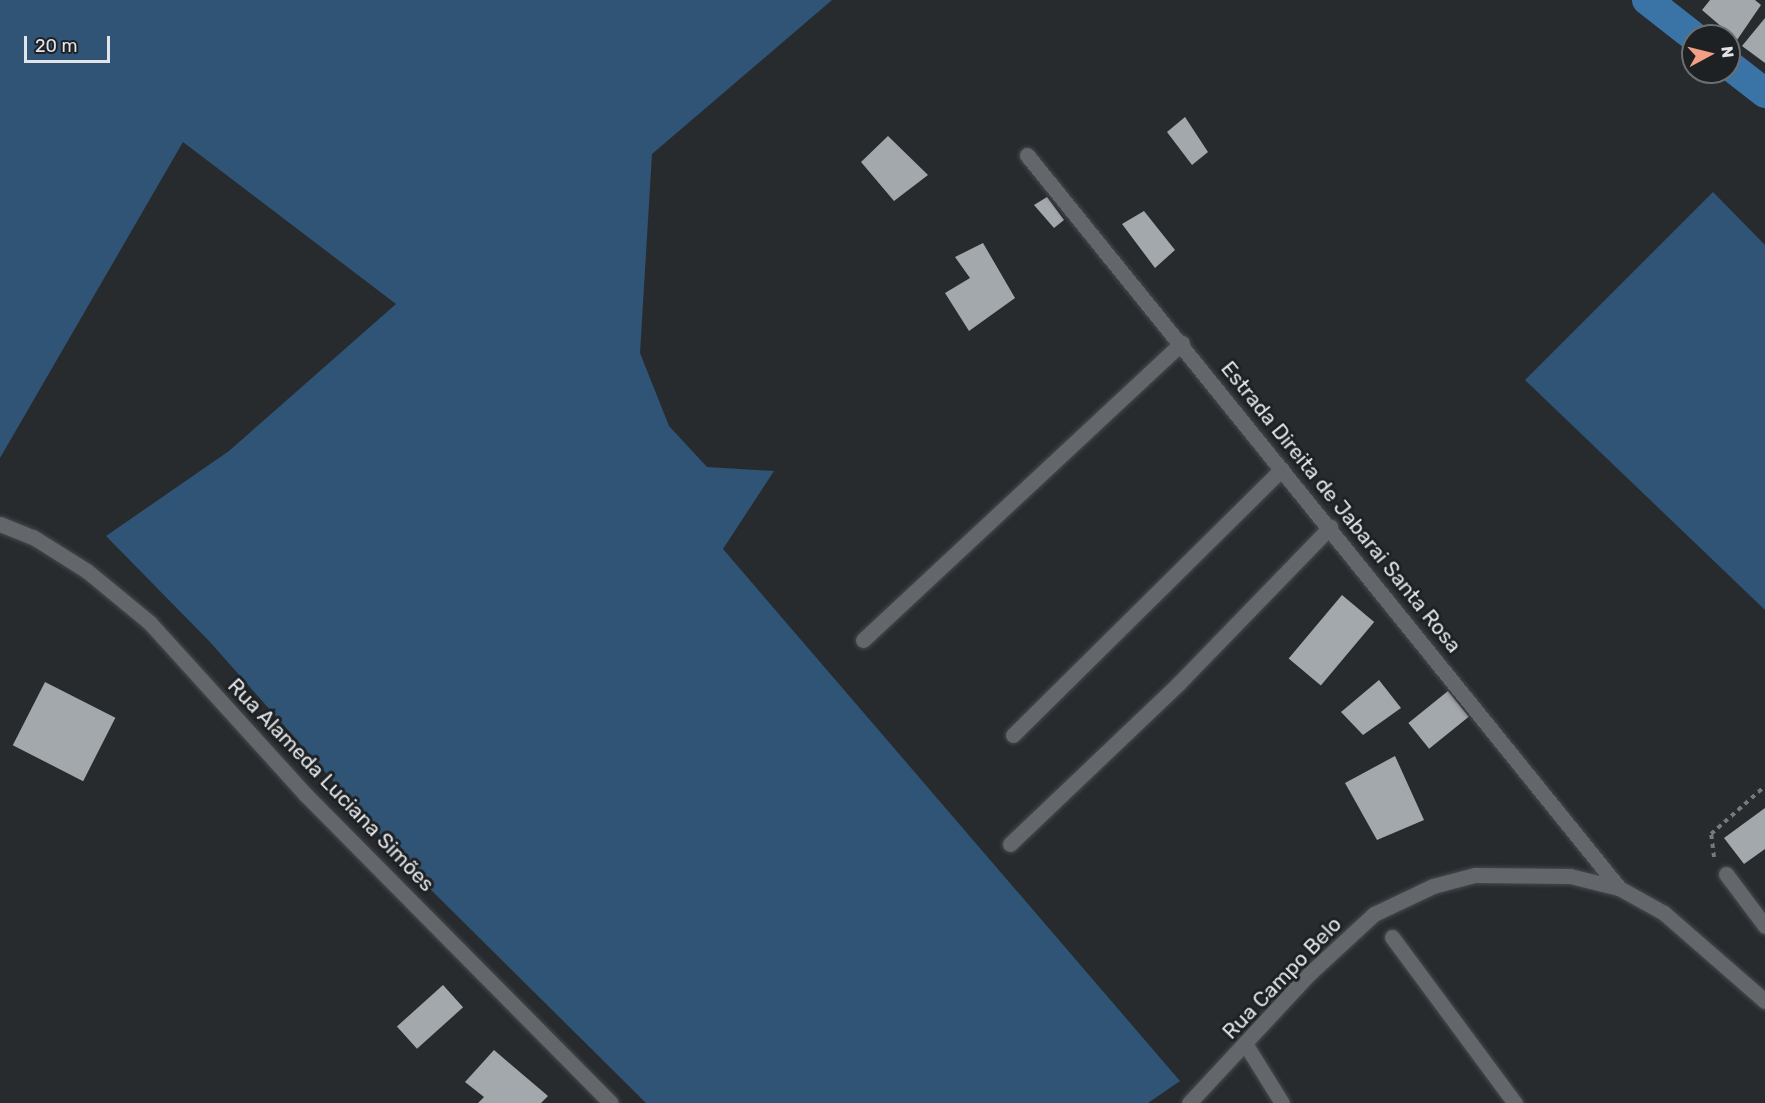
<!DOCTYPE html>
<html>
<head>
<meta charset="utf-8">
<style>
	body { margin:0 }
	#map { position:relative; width:1765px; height:1103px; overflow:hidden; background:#272b2e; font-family:Rubik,sans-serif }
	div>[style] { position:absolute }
	.green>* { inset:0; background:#2f5476 }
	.canal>* { height:30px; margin:-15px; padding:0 15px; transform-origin:15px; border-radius:15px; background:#3a74a7 }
	.building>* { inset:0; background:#a3a8ac; transform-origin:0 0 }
	.path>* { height:4px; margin-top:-2px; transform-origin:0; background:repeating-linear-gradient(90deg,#76797c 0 4.5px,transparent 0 9px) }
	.roads { filter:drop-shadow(0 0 2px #47494c) drop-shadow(0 0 2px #47494c) }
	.minor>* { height:15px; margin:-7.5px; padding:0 7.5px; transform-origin:7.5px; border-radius:7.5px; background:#63676b }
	span { translate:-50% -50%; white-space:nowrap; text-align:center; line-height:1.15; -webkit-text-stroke:6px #1e2124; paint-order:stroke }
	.street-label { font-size:21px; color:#e2e4e7 }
	.north { position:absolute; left:1681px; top:24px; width:60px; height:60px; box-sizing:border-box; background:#1e2124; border:2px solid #6c6f72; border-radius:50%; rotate:83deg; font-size:16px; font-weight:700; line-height:24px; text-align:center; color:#e2e4e7 }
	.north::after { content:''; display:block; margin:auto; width:21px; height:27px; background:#f39f85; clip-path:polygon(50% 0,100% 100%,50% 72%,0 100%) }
	.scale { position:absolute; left:24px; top:36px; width:86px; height:27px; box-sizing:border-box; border:3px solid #e2e4e7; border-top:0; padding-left:8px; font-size:18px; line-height:21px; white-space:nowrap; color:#e2e4e7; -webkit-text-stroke:4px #1e2124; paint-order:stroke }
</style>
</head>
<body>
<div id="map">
	<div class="green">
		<i style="clip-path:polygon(0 0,832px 0,652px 154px,640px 353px,669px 426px,707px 467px,774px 471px,723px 549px,1180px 1081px,1148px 1103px,646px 1103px,418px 877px,210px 642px,106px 536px,229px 451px,396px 304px,183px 142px,0 458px)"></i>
		<i style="clip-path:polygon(1713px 192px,1765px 245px,1765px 610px,1525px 380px)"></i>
	</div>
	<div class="canal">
		<i style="left:1647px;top:0;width:58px;rotate:38deg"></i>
		<i style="left:1729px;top:65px;width:46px;rotate:37.9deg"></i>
	</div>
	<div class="building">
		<i style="clip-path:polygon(1710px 0,1755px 0,1761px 5px,1737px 40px,1702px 10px)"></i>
		<i style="clip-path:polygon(1765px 18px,1765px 63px,1742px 46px)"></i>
		<i style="clip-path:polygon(1185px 117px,1208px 152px,1192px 165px,1167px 132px)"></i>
		<i style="clip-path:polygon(888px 136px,928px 175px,894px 201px,861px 162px)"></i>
		<i style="clip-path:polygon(1047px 197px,1064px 220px,1054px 228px,1034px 205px)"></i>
		<i style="clip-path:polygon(1144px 211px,1175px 250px,1155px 268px,1122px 224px)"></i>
		<i style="clip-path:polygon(983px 243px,1015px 298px,969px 331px,945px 293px,970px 278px,955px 257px)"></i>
		<i style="left:1342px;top:595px;width:42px;height:83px;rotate:40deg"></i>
		<i style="clip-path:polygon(1379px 680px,1401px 708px,1363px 735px,1341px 712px)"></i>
		<i style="left:45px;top:682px;width:79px;height:71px;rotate:27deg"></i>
		<i style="left:1448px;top:691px;width:33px;height:51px;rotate:51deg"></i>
		<i style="clip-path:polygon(1395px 756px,1424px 820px,1377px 840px,1345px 783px)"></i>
		<i style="clip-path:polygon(1765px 808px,1765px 849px,1744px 864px,1724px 838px)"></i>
		<i style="left:443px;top:985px;width:30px;height:62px;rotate:48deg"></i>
		<i style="clip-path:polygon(494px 1050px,548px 1096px,541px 1103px,478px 1103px,484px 1097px,465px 1082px)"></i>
	</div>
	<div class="path">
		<i style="left:1714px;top:857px;width:23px;rotate:-97deg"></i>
		<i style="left:1711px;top:834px;width:72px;rotate:-41.6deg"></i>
	</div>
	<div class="roads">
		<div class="minor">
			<i style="left:1027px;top:155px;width:942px;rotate:51.07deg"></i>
			<i style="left:0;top:524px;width:35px;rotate:22deg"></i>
			<i style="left:33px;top:537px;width:64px;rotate:32.2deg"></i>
			<i style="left:87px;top:571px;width:82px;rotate:39.5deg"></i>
			<i style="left:150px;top:623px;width:232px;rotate:47.8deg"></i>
			<i style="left:306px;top:795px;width:433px;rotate:45.3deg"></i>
			<i style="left:863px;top:640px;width:436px;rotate:-43deg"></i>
			<i style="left:1013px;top:735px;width:378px;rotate:-44.7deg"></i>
			<i style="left:1010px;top:844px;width:232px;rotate:-43.6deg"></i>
			<i style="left:1178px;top:684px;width:219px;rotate:-45.9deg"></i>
			<i style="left:1726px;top:874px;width:65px;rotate:53.1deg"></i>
			<i style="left:1392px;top:937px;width:207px;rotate:53.5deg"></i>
			<i style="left:1246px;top:1045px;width:68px;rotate:58.2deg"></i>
			<i style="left:1189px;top:1103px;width:178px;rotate:-47.1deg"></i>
			<i style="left:1310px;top:973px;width:87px;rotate:-42.7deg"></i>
			<i style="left:1374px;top:914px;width:65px;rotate:-25.4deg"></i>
			<i style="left:1433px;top:886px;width:43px;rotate:-14.7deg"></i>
			<i style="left:1475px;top:875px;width:95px;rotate:0.6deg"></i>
			<i style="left:1570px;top:876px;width:50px;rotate:13.8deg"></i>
			<i style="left:1619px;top:888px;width:51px;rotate:29.1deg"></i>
			<i style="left:1664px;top:913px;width:134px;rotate:41.1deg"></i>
		</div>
	</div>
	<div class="street-label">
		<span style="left:1341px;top:507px;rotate:51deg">Estrada Direita de Jabarai Santa Rosa</span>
		<span style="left:331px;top:785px;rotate:46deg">Rua Alameda Luciana Simões</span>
		<span style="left:1282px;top:978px;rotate:-46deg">Rua Campo Belo</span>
	</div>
	<div class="north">N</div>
	<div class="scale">20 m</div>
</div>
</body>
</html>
